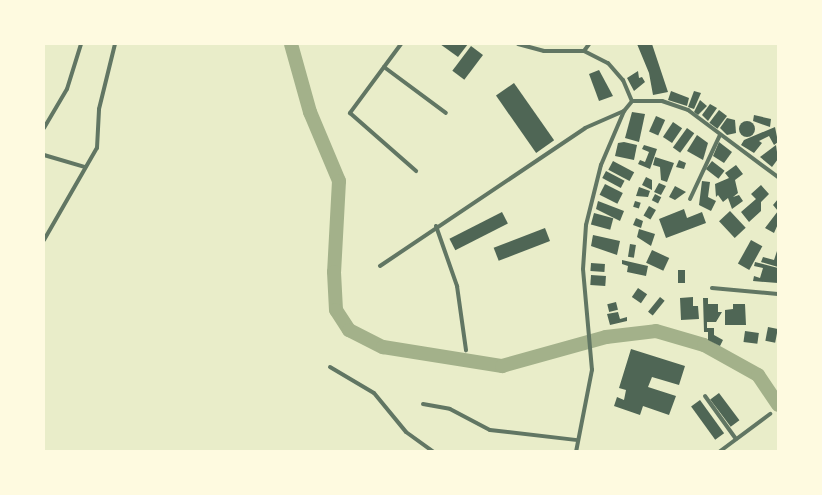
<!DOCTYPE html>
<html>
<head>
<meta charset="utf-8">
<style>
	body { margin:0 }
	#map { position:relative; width:822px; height:495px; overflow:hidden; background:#e9edc9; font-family:"Open Sans",sans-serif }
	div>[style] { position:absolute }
	.river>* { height:14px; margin:-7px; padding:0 7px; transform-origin:7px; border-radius:7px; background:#a3b18a }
	.building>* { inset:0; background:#4f6655; transform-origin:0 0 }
	.round { border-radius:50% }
	.minor>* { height:4px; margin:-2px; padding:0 2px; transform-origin:2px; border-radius:2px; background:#617663 }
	span { translate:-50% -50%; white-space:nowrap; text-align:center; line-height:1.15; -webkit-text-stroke:6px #fefae0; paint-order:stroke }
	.frame { position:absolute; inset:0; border:45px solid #fefae0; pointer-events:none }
</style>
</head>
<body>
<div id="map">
	<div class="river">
		<i style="left:291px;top:44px;width:71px;rotate:74.4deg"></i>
		<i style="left:310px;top:112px;width:75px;rotate:67.2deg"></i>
		<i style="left:339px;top:181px;width:91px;rotate:93.1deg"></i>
		<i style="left:334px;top:272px;width:38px;rotate:87deg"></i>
		<i style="left:336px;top:310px;width:24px;rotate:57deg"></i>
		<i style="left:349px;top:330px;width:38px;rotate:27deg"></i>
		<i style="left:383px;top:347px;width:121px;rotate:9.1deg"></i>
		<i style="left:502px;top:366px;width:108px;rotate:-15.6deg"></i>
		<i style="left:606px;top:337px;width:50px;rotate:-6.8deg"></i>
		<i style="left:656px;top:331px;width:50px;rotate:16.3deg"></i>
		<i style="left:704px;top:345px;width:62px;rotate:29.1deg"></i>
		<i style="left:758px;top:375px;width:36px;rotate:56deg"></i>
	</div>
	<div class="building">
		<i style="clip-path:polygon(440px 44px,468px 44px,458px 57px)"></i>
		<i style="clip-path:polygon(637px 44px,652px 44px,668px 92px,653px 95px,649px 73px)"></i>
		<i style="left:471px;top:46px;width:15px;height:31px;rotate:37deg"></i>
		<i style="clip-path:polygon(599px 70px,613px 96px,599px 101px,589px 74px)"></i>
		<i style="clip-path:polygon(638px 71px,639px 78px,642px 77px,645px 82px,634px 91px,627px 78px)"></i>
		<i style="left:514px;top:83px;width:70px;height:22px;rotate:55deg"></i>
		<i style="clip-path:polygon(671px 91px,689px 98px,687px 106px,668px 100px)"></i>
		<i style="clip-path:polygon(694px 91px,701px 93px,694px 109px,688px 107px)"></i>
		<i style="clip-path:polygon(700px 100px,707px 106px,698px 115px,694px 112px)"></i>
		<i style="clip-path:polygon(710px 104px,717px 108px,708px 121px,702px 115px)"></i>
		<i style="left:719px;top:110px;width:10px;height:16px;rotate:37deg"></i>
		<i style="clip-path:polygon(632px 112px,645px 114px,639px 142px,625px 138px)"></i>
		<i style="clip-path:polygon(754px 115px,771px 119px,770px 127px,753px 121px)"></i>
		<i style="left:656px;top:116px;width:10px;height:17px;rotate:24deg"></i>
		<i style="clip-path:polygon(727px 118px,735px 120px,736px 133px,727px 135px,720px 128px)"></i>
		<i class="round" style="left:739px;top:121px;width:16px;height:16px"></i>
		<i style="left:673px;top:122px;width:11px;height:18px;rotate:34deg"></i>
		<i style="clip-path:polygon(775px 127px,778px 142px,774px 145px,769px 136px,759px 141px,762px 143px,754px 153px,741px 145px,744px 140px)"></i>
		<i style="left:687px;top:128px;width:9px;height:24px;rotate:36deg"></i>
		<i style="clip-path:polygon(697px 135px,708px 143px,703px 160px,687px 151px)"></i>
		<i style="clip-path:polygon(624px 142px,637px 145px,634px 160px,615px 156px,618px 143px)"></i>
		<i style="clip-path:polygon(719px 142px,732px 152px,724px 163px,713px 156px)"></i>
		<i style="clip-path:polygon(644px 145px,657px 149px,650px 169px,638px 164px,640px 160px,645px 162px,649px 152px,642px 149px)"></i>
		<i style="clip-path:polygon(776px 145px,778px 159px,772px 167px,760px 157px)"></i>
		<i style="clip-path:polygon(655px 157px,674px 163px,667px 182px,661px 180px,660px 167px,653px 165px)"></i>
		<i style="clip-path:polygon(679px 160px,686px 163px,684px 169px,676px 167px)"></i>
		<i style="left:613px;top:161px;width:24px;height:10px;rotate:28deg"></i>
		<i style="left:712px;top:161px;width:16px;height:10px;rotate:38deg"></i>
		<i style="clip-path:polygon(736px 165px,743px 174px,735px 180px,738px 193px,733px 197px,739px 195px,743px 201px,732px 209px,728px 198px,723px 202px,718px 195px,716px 197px,715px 184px,729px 178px,725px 173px)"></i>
		<i style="left:606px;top:171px;width:21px;height:8px;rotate:28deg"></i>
		<i style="clip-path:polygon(646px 177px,652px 180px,652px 190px,642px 185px)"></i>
		<i style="clip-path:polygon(702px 181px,710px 182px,708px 197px,716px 201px,711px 211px,699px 205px)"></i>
		<i style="clip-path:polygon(659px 183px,666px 186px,661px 195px,654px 192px)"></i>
		<i style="left:605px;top:184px;width:20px;height:12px;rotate:27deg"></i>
		<i style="clip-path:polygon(761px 185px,769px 194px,761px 202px,761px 211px,749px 222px,741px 212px,756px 199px,751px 194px)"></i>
		<i style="clip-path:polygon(675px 186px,686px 192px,675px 200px,669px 197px)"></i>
		<i style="clip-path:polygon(639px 187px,650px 191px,648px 197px,636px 196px)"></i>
		<i style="left:655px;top:194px;width:7px;height:7px;rotate:27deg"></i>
		<i style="clip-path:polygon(778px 199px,778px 224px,774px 233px,765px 228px,778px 211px,773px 205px)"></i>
		<i style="clip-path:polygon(598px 201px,624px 211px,620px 221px,596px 209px)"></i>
		<i style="left:635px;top:201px;width:6px;height:6px;rotate:18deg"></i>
		<i style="left:649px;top:206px;width:8px;height:11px;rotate:30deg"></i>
		<i style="clip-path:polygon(684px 209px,687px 218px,702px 212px,706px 223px,666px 238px,659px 219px)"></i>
		<i style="left:730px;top:211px;width:23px;height:15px;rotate:47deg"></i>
		<i style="left:502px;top:212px;width:13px;height:59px;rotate:63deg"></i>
		<i style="left:594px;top:213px;width:20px;height:12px;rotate:15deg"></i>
		<i style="clip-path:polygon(636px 218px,643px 221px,641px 228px,633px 225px)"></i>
		<i style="left:545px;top:228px;width:14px;height:55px;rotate:69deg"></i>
		<i style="clip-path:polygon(639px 229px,655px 234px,651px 246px,637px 237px)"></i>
		<i style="clip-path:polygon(593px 235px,620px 241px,617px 255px,591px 246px)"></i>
		<i style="left:751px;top:240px;width:13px;height:27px;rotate:29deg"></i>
		<i style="left:630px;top:244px;width:6px;height:13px;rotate:9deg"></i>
		<i style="clip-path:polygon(778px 248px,778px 267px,761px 262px,763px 257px,774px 260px)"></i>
		<i style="left:652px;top:250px;width:19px;height:14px;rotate:25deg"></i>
		<i style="clip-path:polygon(622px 260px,648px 266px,646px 276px,627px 272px,628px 266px,622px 264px)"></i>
		<i style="clip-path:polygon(755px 262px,778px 268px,778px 283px,753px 281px,754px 276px,760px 278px,763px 268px,754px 266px)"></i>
		<i style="left:591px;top:263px;width:14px;height:8px;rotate:4deg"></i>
		<i style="left:678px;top:270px;width:7px;height:13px"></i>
		<i style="left:591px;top:275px;width:15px;height:10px;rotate:4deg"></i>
		<i style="left:638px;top:288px;width:11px;height:11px;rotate:34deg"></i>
		<i style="left:660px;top:297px;width:6px;height:19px;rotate:39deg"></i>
		<i style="clip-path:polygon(693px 297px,693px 306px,698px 306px,699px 319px,681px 320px,680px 298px)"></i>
		<i style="clip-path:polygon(703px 298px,708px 298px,708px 304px,718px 304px,718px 312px,722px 312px,716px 322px,707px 322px,707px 328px,714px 328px,714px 335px,723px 340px,720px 346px,708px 340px,708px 332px,704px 332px)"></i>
		<i style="left:616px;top:302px;width:8px;height:9px;rotate:76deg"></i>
		<i style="clip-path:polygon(733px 304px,745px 304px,746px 325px,725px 325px,725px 310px,733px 309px)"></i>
		<i style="clip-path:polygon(618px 312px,620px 319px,627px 317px,627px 321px,610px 325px,607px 314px)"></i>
		<i style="left:768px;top:327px;width:10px;height:14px;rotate:11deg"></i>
		<i style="left:745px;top:331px;width:14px;height:11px;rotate:8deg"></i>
		<i style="clip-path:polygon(631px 349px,685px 366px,679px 385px,652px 377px,648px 387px,676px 396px,669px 415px,643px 406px,640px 415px,614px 406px,617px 397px,624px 400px,626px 390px,619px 388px)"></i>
		<i style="left:719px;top:393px;width:34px;height:11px;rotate:53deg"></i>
		<i style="left:700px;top:400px;width:41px;height:11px;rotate:54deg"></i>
	</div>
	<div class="minor">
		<i style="left:401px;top:44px;width:86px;rotate:126.5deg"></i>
		<i style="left:350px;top:113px;width:88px;rotate:41.3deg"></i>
		<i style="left:518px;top:44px;width:27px;rotate:15deg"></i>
		<i style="left:544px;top:51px;width:40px"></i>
		<i style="left:584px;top:51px;width:27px;rotate:27deg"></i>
		<i style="left:608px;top:63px;width:23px;rotate:49deg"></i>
		<i style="left:623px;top:80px;width:23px;rotate:67deg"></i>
		<i style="left:584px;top:51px;width:9px;rotate:-54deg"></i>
		<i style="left:384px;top:67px;width:77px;rotate:36.6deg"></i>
		<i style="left:44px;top:128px;width:45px;rotate:-59.5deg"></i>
		<i style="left:67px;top:89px;width:47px;rotate:-72.7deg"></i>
		<i style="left:44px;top:155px;width:43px;rotate:16.3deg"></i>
		<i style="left:690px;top:199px;width:71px;rotate:-64.9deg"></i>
		<i style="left:436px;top:226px;width:64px;rotate:70.7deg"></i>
		<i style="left:457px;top:286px;width:65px;rotate:82deg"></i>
		<i style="left:44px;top:240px;width:106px;rotate:-60.1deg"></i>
		<i style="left:97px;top:148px;width:39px;rotate:-87deg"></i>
		<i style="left:99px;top:109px;width:67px;rotate:-76.2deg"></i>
		<i style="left:380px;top:266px;width:247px;rotate:-33.9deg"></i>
		<i style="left:585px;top:128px;width:43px;rotate:-23.6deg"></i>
		<i style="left:712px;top:288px;width:66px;rotate:5.2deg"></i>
		<i style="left:330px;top:367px;width:51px;rotate:30.6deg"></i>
		<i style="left:374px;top:393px;width:50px;rotate:50.6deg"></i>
		<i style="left:406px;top:432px;width:34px;rotate:36deg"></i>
		<i style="left:705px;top:396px;width:53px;rotate:54.2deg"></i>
		<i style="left:423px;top:404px;width:27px;rotate:10deg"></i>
		<i style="left:450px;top:409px;width:45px;rotate:27.7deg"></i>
		<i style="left:490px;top:430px;width:88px;rotate:6.6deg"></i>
		<i style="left:576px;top:452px;width:84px;rotate:-79deg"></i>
		<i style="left:592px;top:370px;width:101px;rotate:-95.1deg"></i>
		<i style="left:583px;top:269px;width:44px;rotate:-86.1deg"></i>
		<i style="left:586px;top:225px;width:62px;rotate:-76deg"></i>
		<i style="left:601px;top:165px;width:59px;rotate:-66.9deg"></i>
		<i style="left:624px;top:111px;width:13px;rotate:-51deg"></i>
		<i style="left:632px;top:101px;width:30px"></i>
		<i style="left:662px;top:101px;width:28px;rotate:19deg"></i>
		<i style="left:688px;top:110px;width:112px;rotate:36.7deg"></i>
		<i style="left:719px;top:452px;width:64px;rotate:-36.7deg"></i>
	</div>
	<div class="frame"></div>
</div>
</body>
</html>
